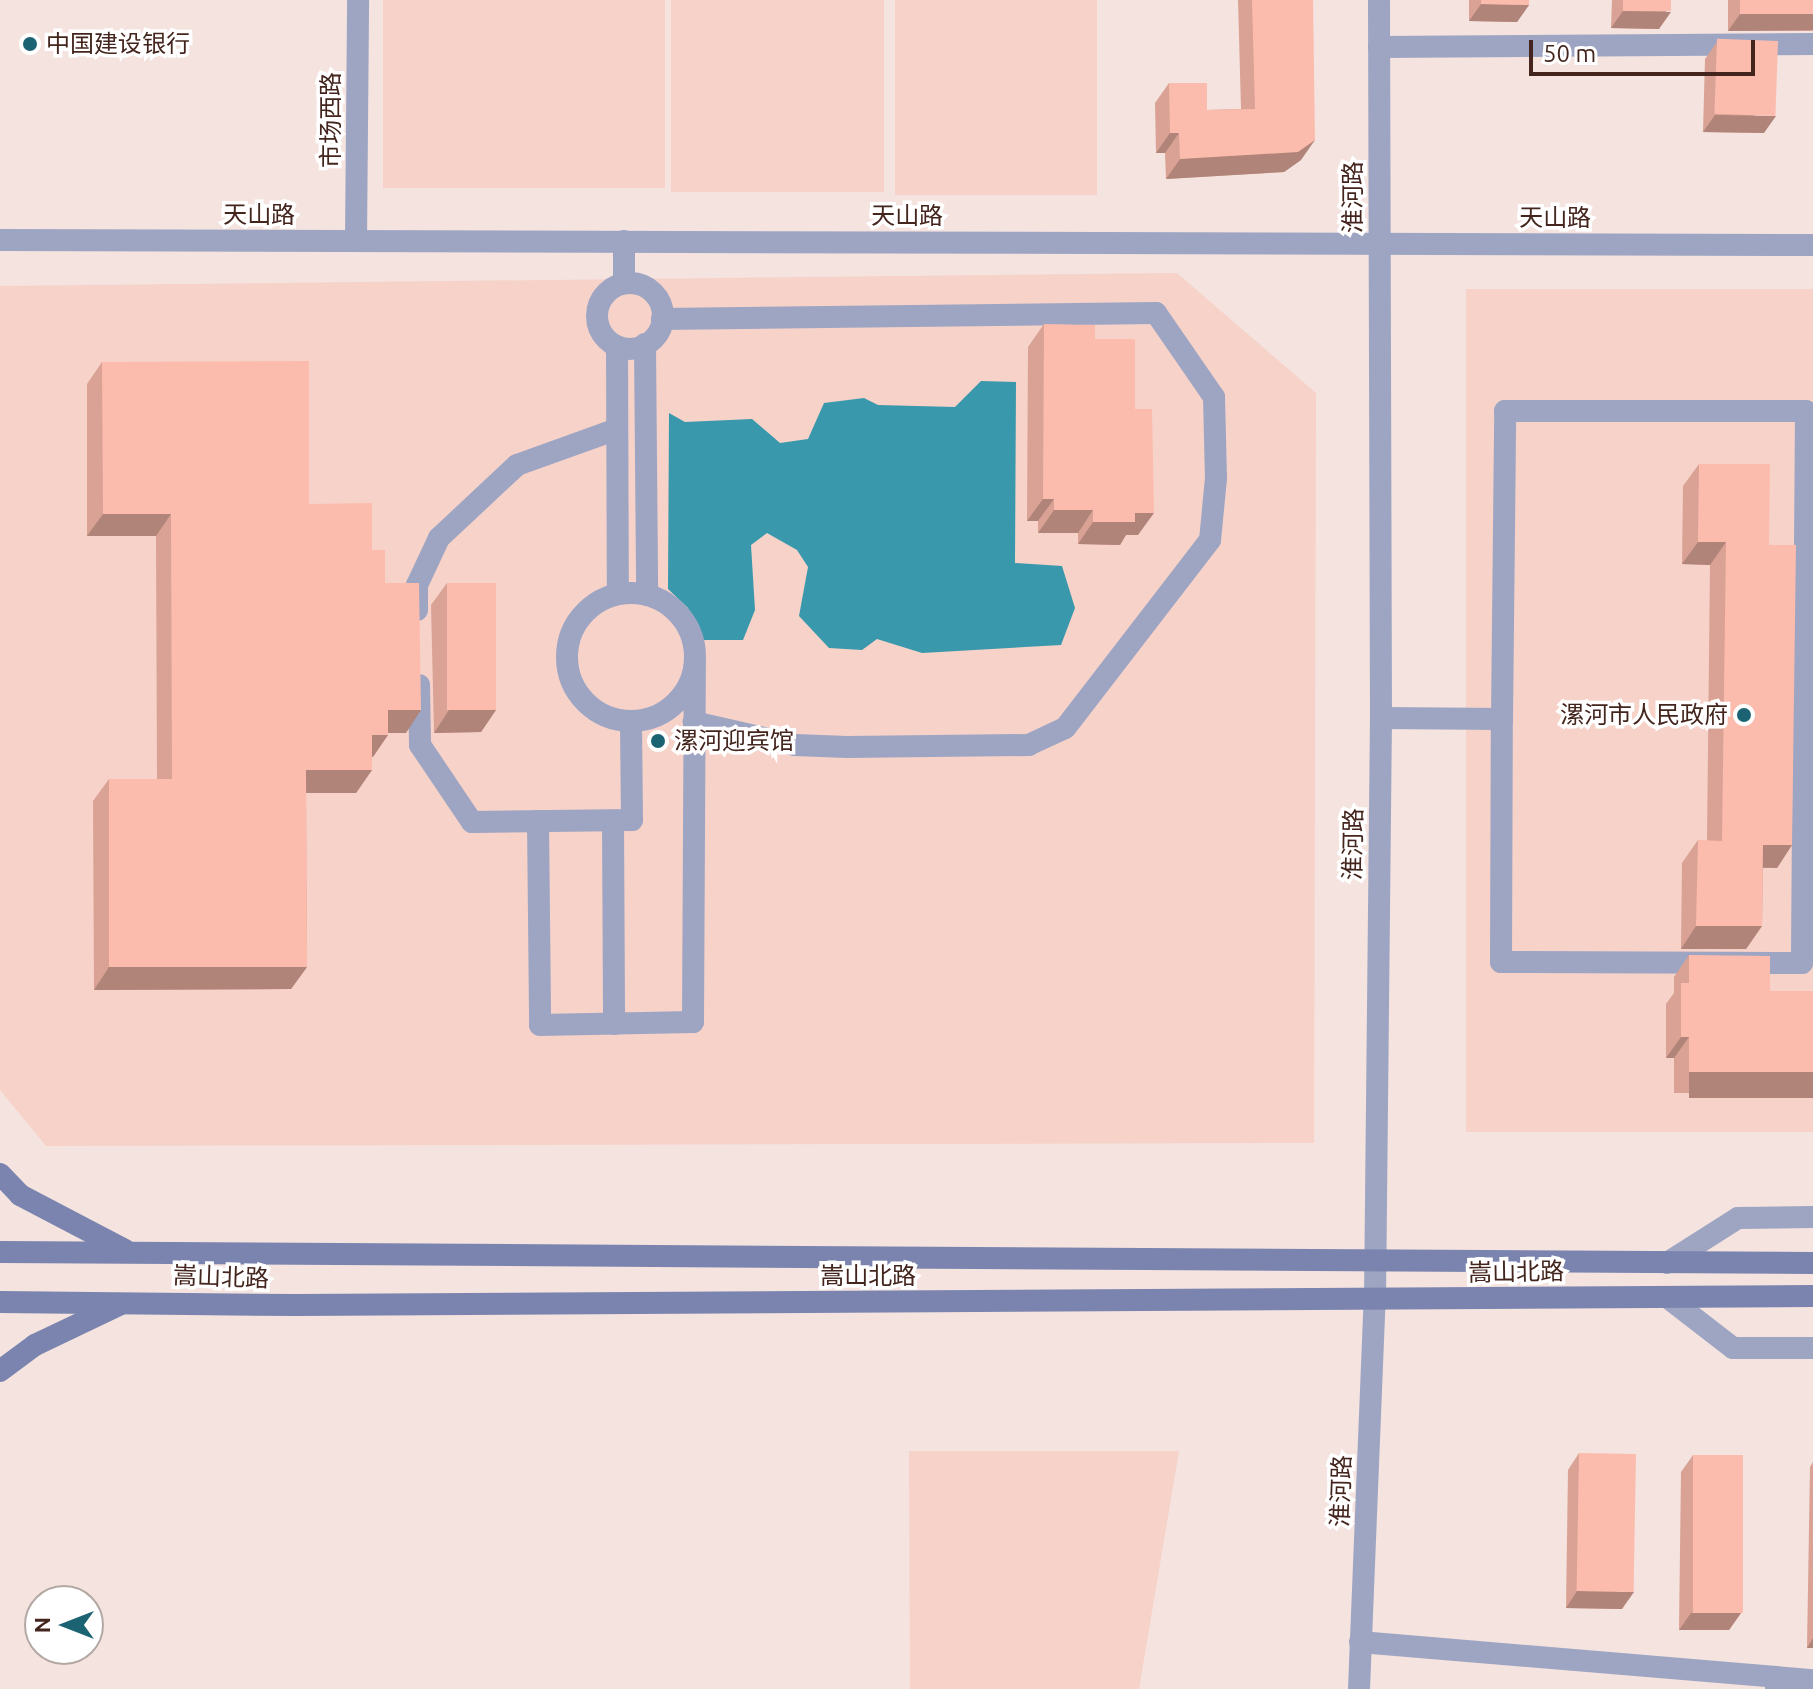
<!DOCTYPE html>
<html>
<head>
<meta charset="utf-8">
<style>
	body { margin:0 }
	#map { position:relative; width:1813px; height:1689px; overflow:hidden; background:#f4e3df; font-family:Ubuntu,"Noto Sans SC",sans-serif }
	div>[style] { position:absolute }
	.built>* { inset:0; background:#f6d2c9; transform-origin:0 0 }
	.water>* { inset:0; background:#3998ab }
	.minor>* { height:22px; margin:-11px; padding:0 11px; transform-origin:11px; border-radius:11px; background:#9da5c3 }
	.minor>.ring { margin:-11px; padding:0; box-sizing:content-box; background:none; border:22px solid #9da5c3; border-radius:50% }
	.tertiary>* { height:22px; margin:-11px; padding:0 11px; transform-origin:11px; border-radius:11px; background:#9da5c3 }
	.secondary>* { height:22px; margin:-11px; padding:0 11px; transform-origin:11px; border-radius:11px; background:#7a84af }
	.wall>* { inset:0; background:#d9a295; transform-origin:0 0 }
	.shaded-wall>* { inset:0; background:#b08479; transform-origin:0 0 }
	.building>* { inset:0; background:#fcbcad; transform-origin:0 0 }
	.dots>* { width:22px; height:22px; translate:-50% -50%; box-sizing:border-box; border:4px solid #fff; border-radius:50% }
	span { translate:-50% -50%; white-space:nowrap; text-align:center; line-height:1.15; -webkit-text-stroke:7px #fff; paint-order:stroke }
	.poi-label { font-size:24px; color:#44251e }
	.left { translate:0 -50%; text-align:left }
	.right { translate:-100% -50%; text-align:right }
	.street-label { font-size:24px; color:#44251e }
	.north { position:absolute; left:24px; top:1585px; width:80px; height:80px; box-sizing:border-box; background:#fff; border:2px solid #b4a8a5; border-radius:50%; rotate:270deg; font-size:22px; font-weight:700; line-height:32px; text-align:center; color:#44251e }
	.north::after { content:''; display:block; margin:auto; width:28px; height:36px; background:#1b6372; clip-path:polygon(50% 0,100% 100%,50% 72%,0 100%) }
	.scale { position:absolute; left:1529px; top:40px; width:226px; height:36px; box-sizing:border-box; border:4px solid #44251e; border-top:0; padding-left:10px; font-size:24px; line-height:28px; white-space:nowrap; color:#44251e; -webkit-text-stroke:6px #fff; paint-order:stroke }
</style>
</head>
<body>
<div id="map">
	<div class="built">
		<i style="left:383px;top:0;width:282px;height:188px"></i>
		<i style="left:671px;top:0;width:213px;height:192px"></i>
		<i style="left:895px;top:0;width:202px;height:195px"></i>
		<i style="clip-path:polygon(1177px 273px,1316px 393px,1314px 1143px,46px 1146px,0 1090px,0 286px)"></i>
		<i style="left:1466px;top:289px;width:347px;height:843px"></i>
		<i style="clip-path:polygon(909px 1451px,1179px 1451px,1139px 1689px,910px 1689px)"></i>
	</div>
	<div class="water">
		<i style="clip-path:polygon(981px 381px,1016px 382px,1015px 563px,1062px 566px,1075px 608px,1061px 645px,922px 653px,877px 639px,862px 650px,829px 648px,799px 616px,808px 567px,797px 550px,767px 533px,751px 545px,755px 610px,743px 640px,700px 640px,688px 608px,668px 589px,669px 413px,685px 422px,752px 419px,780px 443px,808px 439px,824px 403px,864px 398px,878px 405px,955px 407px)"></i>
	</div>
	<div class="minor">
		<i style="left:1379px;top:47px;width:434px;rotate:-0.4deg"></i>
		<i style="left:356px;top:241px;width:241px;rotate:-89.5deg"></i>
		<i style="left:624px;top:282px;width:41px;rotate:-90deg"></i>
		<i class="ring" style="left:597px;top:283px;width:44px;height:44px"></i>
		<i style="left:662px;top:319px;width:494px;rotate:-0.7deg"></i>
		<i style="left:1156px;top:313px;width:102px;rotate:55.4deg"></i>
		<i style="left:1214px;top:397px;width:81px;rotate:88.6deg"></i>
		<i style="left:1216px;top:478px;width:62px;rotate:95.5deg"></i>
		<i style="left:1210px;top:540px;width:237px;rotate:127.6deg"></i>
		<i style="left:1065px;top:728px;width:40px;rotate:155deg"></i>
		<i style="left:1029px;top:745px;width:182px;rotate:179.4deg"></i>
		<i style="left:847px;top:747px;width:52px;rotate:-177.8deg"></i>
		<i style="left:795px;top:745px;width:104px;rotate:-167.2deg"></i>
		<i style="left:645px;top:344px;width:251px;rotate:89.5deg"></i>
		<i style="left:617px;top:347px;width:247px;rotate:89.8deg"></i>
		<i class="ring" style="left:567px;top:593px;width:106px;height:106px"></i>
		<i style="left:417px;top:610px;width:25px;rotate:-90deg"></i>
		<i style="left:417px;top:585px;width:52px;rotate:-64.9deg"></i>
		<i style="left:439px;top:538px;width:107px;rotate:-43.1deg"></i>
		<i style="left:517px;top:465px;width:106px;rotate:-19.8deg"></i>
		<i style="left:419px;top:685px;width:60px;rotate:89deg"></i>
		<i style="left:420px;top:745px;width:93px;rotate:56deg"></i>
		<i style="left:472px;top:822px;width:160px;rotate:-0.7deg"></i>
		<i style="left:632px;top:820px;width:98px;rotate:-90.6deg"></i>
		<i style="left:1381px;top:718px;width:121px;rotate:0.5deg"></i>
		<i style="left:1502px;top:719px;width:308px;rotate:-89.4deg"></i>
		<i style="left:1505px;top:411px;width:301px"></i>
		<i style="left:1806px;top:411px;width:552px;rotate:90.42deg"></i>
		<i style="left:1802px;top:963px;width:301px;rotate:-179.8deg"></i>
		<i style="left:1501px;top:962px;width:243px;rotate:-89.8deg"></i>
		<i style="left:538px;top:821px;width:204px;rotate:89.4deg"></i>
		<i style="left:540px;top:1025px;width:153px;rotate:-1.1deg"></i>
		<i style="left:693px;top:1022px;width:357px;rotate:-89.7deg"></i>
		<i style="left:613px;top:821px;width:203px;rotate:89.7deg"></i>
		<i style="left:1667px;top:1263px;width:84px;rotate:-32.4deg"></i>
		<i style="left:1738px;top:1218px;width:75px;rotate:-0.8deg"></i>
		<i style="left:1667px;top:1297px;width:83px;rotate:37.7deg"></i>
		<i style="left:1733px;top:1348px;width:80px"></i>
		<i style="left:1360px;top:1642px;width:417px;rotate:4.8deg"></i>
		<i style="left:1776px;top:1677px;width:12px;rotate:90deg"></i>
		<i style="left:1776px;top:1677px;width:37px;rotate:5deg"></i>
	</div>
	<div class="tertiary">
		<i style="left:0;top:240px;width:1813px;rotate:0.16deg"></i>
		<i style="left:1359px;top:1689px;width:390px;rotate:-87.7deg"></i>
		<i style="left:1375px;top:1299px;width:581px;rotate:-89.41deg"></i>
		<i style="left:1381px;top:718px;width:718px;rotate:-90.16deg"></i>
	</div>
	<div class="secondary">
		<i style="left:0;top:1174px;width:29px;rotate:46deg"></i>
		<i style="left:20px;top:1195px;width:119px;rotate:27.6deg"></i>
		<i style="left:0;top:1252px;width:1813px;rotate:0.35deg"></i>
		<i style="left:0;top:1302px;width:297px;rotate:0.6deg"></i>
		<i style="left:297px;top:1305px;width:1516px;rotate:-0.34deg"></i>
		<i style="left:0;top:1371px;width:44px;rotate:-36.6deg"></i>
		<i style="left:35px;top:1345px;width:95px;rotate:-25.5deg"></i>
	</div>
	<div class="wall">
		<i style="clip-path:polygon(1238px 0,1313px 0,1301px 160px,1284px 172px,1166px 179px,1165px 153px,1156px 153px,1155px 103px,1169px 83px,1207px 110px,1241px 109px)"></i>
		<i style="clip-path:polygon(1469px 0,1529px 0,1529px 5px,1517px 22px,1469px 21px)"></i>
		<i style="clip-path:polygon(1612px 0,1671px 0,1659px 29px,1611px 28px)"></i>
		<i style="left:1728px;top:0;width:85px;height:31px"></i>
		<i style="clip-path:polygon(1717px 42px,1764px 133px,1703px 132px,1705px 59px)"></i>
		<i style="clip-path:polygon(1044px 324px,1095px 339px,1135px 409px,1138px 535px,1126px 535px,1120px 545px,1078px 544px,1078px 533px,1038px 533px,1038px 521px,1027px 521px,1028px 347px)"></i>
		<i style="clip-path:polygon(102px 362px,309px 504px,372px 550px,385px 583px,406px 733px,388px 733px,388px 735px,372px 757px,372px 770px,356px 793px,306px 793px,307px 967px,291px 989px,94px 990px,93px 801px,109px 779px,157px 779px,156px 536px,87px 536px,87px 384px)"></i>
		<i style="clip-path:polygon(1699px 464px,1769px 545px,1792px 845px,1777px 868px,1763px 868px,1762px 926px,1746px 949px,1681px 949px,1682px 863px,1698px 840px,1707px 841px,1710px 565px,1682px 564px,1683px 486px)"></i>
		<i style="clip-path:polygon(447px 583px,496px 710px,481px 732px,434px 733px,431px 605px)"></i>
		<i style="clip-path:polygon(1689px 955px,1770px 991px,1813px 1093px,1674px 1093px,1674px 1058px,1666px 1058px,1666px 1004px,1674px 993px,1674px 977px)"></i>
		<i style="clip-path:polygon(1579px 1453px,1622px 1609px,1566px 1608px,1568px 1470px)"></i>
		<i style="clip-path:polygon(1693px 1455px,1741px 1613px,1729px 1630px,1679px 1630px,1681px 1472px)"></i>
		<i style="clip-path:polygon(1813px 1462px,1813px 1648px,1807px 1648px,1810px 1467px)"></i>
	</div>
	<div class="shaded-wall">
		<i style="clip-path:polygon(1481px 4px,1529px 5px,1517px 22px,1469px 21px)"></i>
		<i style="clip-path:polygon(1623px 11px,1671px 12px,1659px 29px,1611px 28px)"></i>
		<i style="clip-path:polygon(1813px 13px,1813px 30px,1728px 31px,1740px 14px)"></i>
		<i style="clip-path:polygon(1715px 115px,1776px 116px,1764px 133px,1703px 132px)"></i>
		<i style="clip-path:polygon(1170px 133px,1179px 133px,1165px 153px,1156px 153px)"></i>
		<i style="clip-path:polygon(1315px 140px,1301px 160px,1284px 172px,1166px 179px,1180px 159px)"></i>
		<i style="clip-path:polygon(1043px 499px,1054px 499px,1038px 521px,1027px 521px)"></i>
		<i style="clip-path:polygon(1054px 510px,1093px 510px,1078px 533px,1038px 533px)"></i>
		<i style="clip-path:polygon(1135px 513px,1154px 513px,1138px 535px,1126px 535px,1120px 545px,1078px 544px,1093px 522px)"></i>
		<i style="clip-path:polygon(103px 514px,171px 514px,156px 536px,87px 536px)"></i>
		<i style="clip-path:polygon(1698px 542px,1726px 542px,1710px 565px,1682px 564px)"></i>
		<i style="clip-path:polygon(388px 710px,421px 710px,406px 733px,373px 733px)"></i>
		<i style="clip-path:polygon(449px 710px,496px 710px,481px 732px,434px 733px)"></i>
		<i style="clip-path:polygon(372px 735px,388px 735px,373px 757px,356px 757px)"></i>
		<i style="clip-path:polygon(306px 770px,372px 770px,356px 793px,290px 793px)"></i>
		<i style="clip-path:polygon(1763px 845px,1792px 845px,1777px 868px,1747px 867px)"></i>
		<i style="clip-path:polygon(1696px 926px,1762px 926px,1746px 949px,1681px 949px)"></i>
		<i style="clip-path:polygon(109px 967px,307px 967px,291px 989px,94px 990px)"></i>
		<i style="clip-path:polygon(1681px 1037px,1689px 1037px,1674px 1058px,1666px 1058px)"></i>
		<i style="left:1689px;top:1072px;width:124px;height:26px"></i>
		<i style="clip-path:polygon(1577px 1591px,1634px 1592px,1622px 1609px,1566px 1608px)"></i>
		<i style="clip-path:polygon(1691px 1613px,1741px 1613px,1729px 1630px,1679px 1630px)"></i>
		<i style="clip-path:polygon(1813px 1638px,1813px 1648px,1807px 1648px)"></i>
	</div>
	<div class="building">
		<i style="clip-path:polygon(1252px 0,1313px 0,1315px 140px,1298px 152px,1180px 159px,1179px 133px,1170px 133px,1169px 83px,1207px 83px,1207px 110px,1255px 109px)"></i>
		<i style="clip-path:polygon(1481px 0,1529px 0,1529px 5px,1481px 4px)"></i>
		<i style="left:1623px;top:0;width:48px;height:11px"></i>
		<i style="left:1740px;top:0;width:73px;height:14px"></i>
		<i style="left:1778px;top:41px;width:75px;height:61px;rotate:92deg"></i>
		<i style="clip-path:polygon(1044px 324px,1095px 325px,1095px 339px,1135px 339px,1135px 409px,1152px 409px,1154px 513px,1135px 513px,1135px 522px,1093px 522px,1093px 510px,1054px 510px,1054px 499px,1043px 499px)"></i>
		<i style="clip-path:polygon(309px 361px,309px 504px,372px 503px,372px 550px,385px 550px,385px 583px,419px 583px,421px 710px,388px 710px,388px 735px,372px 735px,372px 770px,306px 770px,307px 967px,109px 967px,109px 779px,172px 779px,171px 514px,103px 514px,102px 362px)"></i>
		<i style="clip-path:polygon(1699px 464px,1770px 464px,1769px 545px,1796px 545px,1792px 845px,1763px 845px,1762px 926px,1696px 926px,1698px 840px,1722px 841px,1726px 542px,1698px 542px)"></i>
		<i style="left:447px;top:583px;width:49px;height:127px"></i>
		<i style="clip-path:polygon(1689px 955px,1770px 956px,1770px 991px,1813px 991px,1813px 1072px,1689px 1072px,1689px 1037px,1681px 1037px,1681px 983px,1689px 983px)"></i>
		<i style="left:1579px;top:1453px;width:57px;height:138px;rotate:1deg"></i>
		<i style="left:1693px;top:1455px;width:50px;height:158px"></i>
	</div>
	<div class="dots">
		<i style="left:30px;top:44px;background:#1b6372"></i>
		<i style="left:1744px;top:715px;background:#1b6372"></i>
		<i style="left:658px;top:741px;background:#1b6372"></i>
	</div>
	<div class="poi-label">
		<span class="left" style="left:46px;top:44px">中国建设银行</span>
		<span class="right" style="left:1728px;top:715px">漯河市人民政府</span>
		<span class="left" style="left:674px;top:741px">漯河迎宾馆</span>
	</div>
	<div class="street-label">
		<span style="left:331px;top:120px;rotate:-90deg">市场西路</span>
		<span style="left:1353px;top:197px;rotate:-90deg">淮河路</span>
		<span style="left:259px;top:215px">天山路</span>
		<span style="left:907px;top:216px">天山路</span>
		<span style="left:1555px;top:218px">天山路</span>
		<span style="left:1353px;top:844px;rotate:-89deg">淮河路</span>
		<span style="left:1516px;top:1272px;rotate:-1deg">嵩山北路</span>
		<span style="left:868px;top:1276px">嵩山北路</span>
		<span style="left:221px;top:1277px;rotate:2deg">嵩山北路</span>
		<span style="left:1341px;top:1491px;rotate:-88deg">淮河路</span>
	</div>
	<div class="north">N</div>
	<div class="scale">50 m</div>
</div>
</body>
</html>
